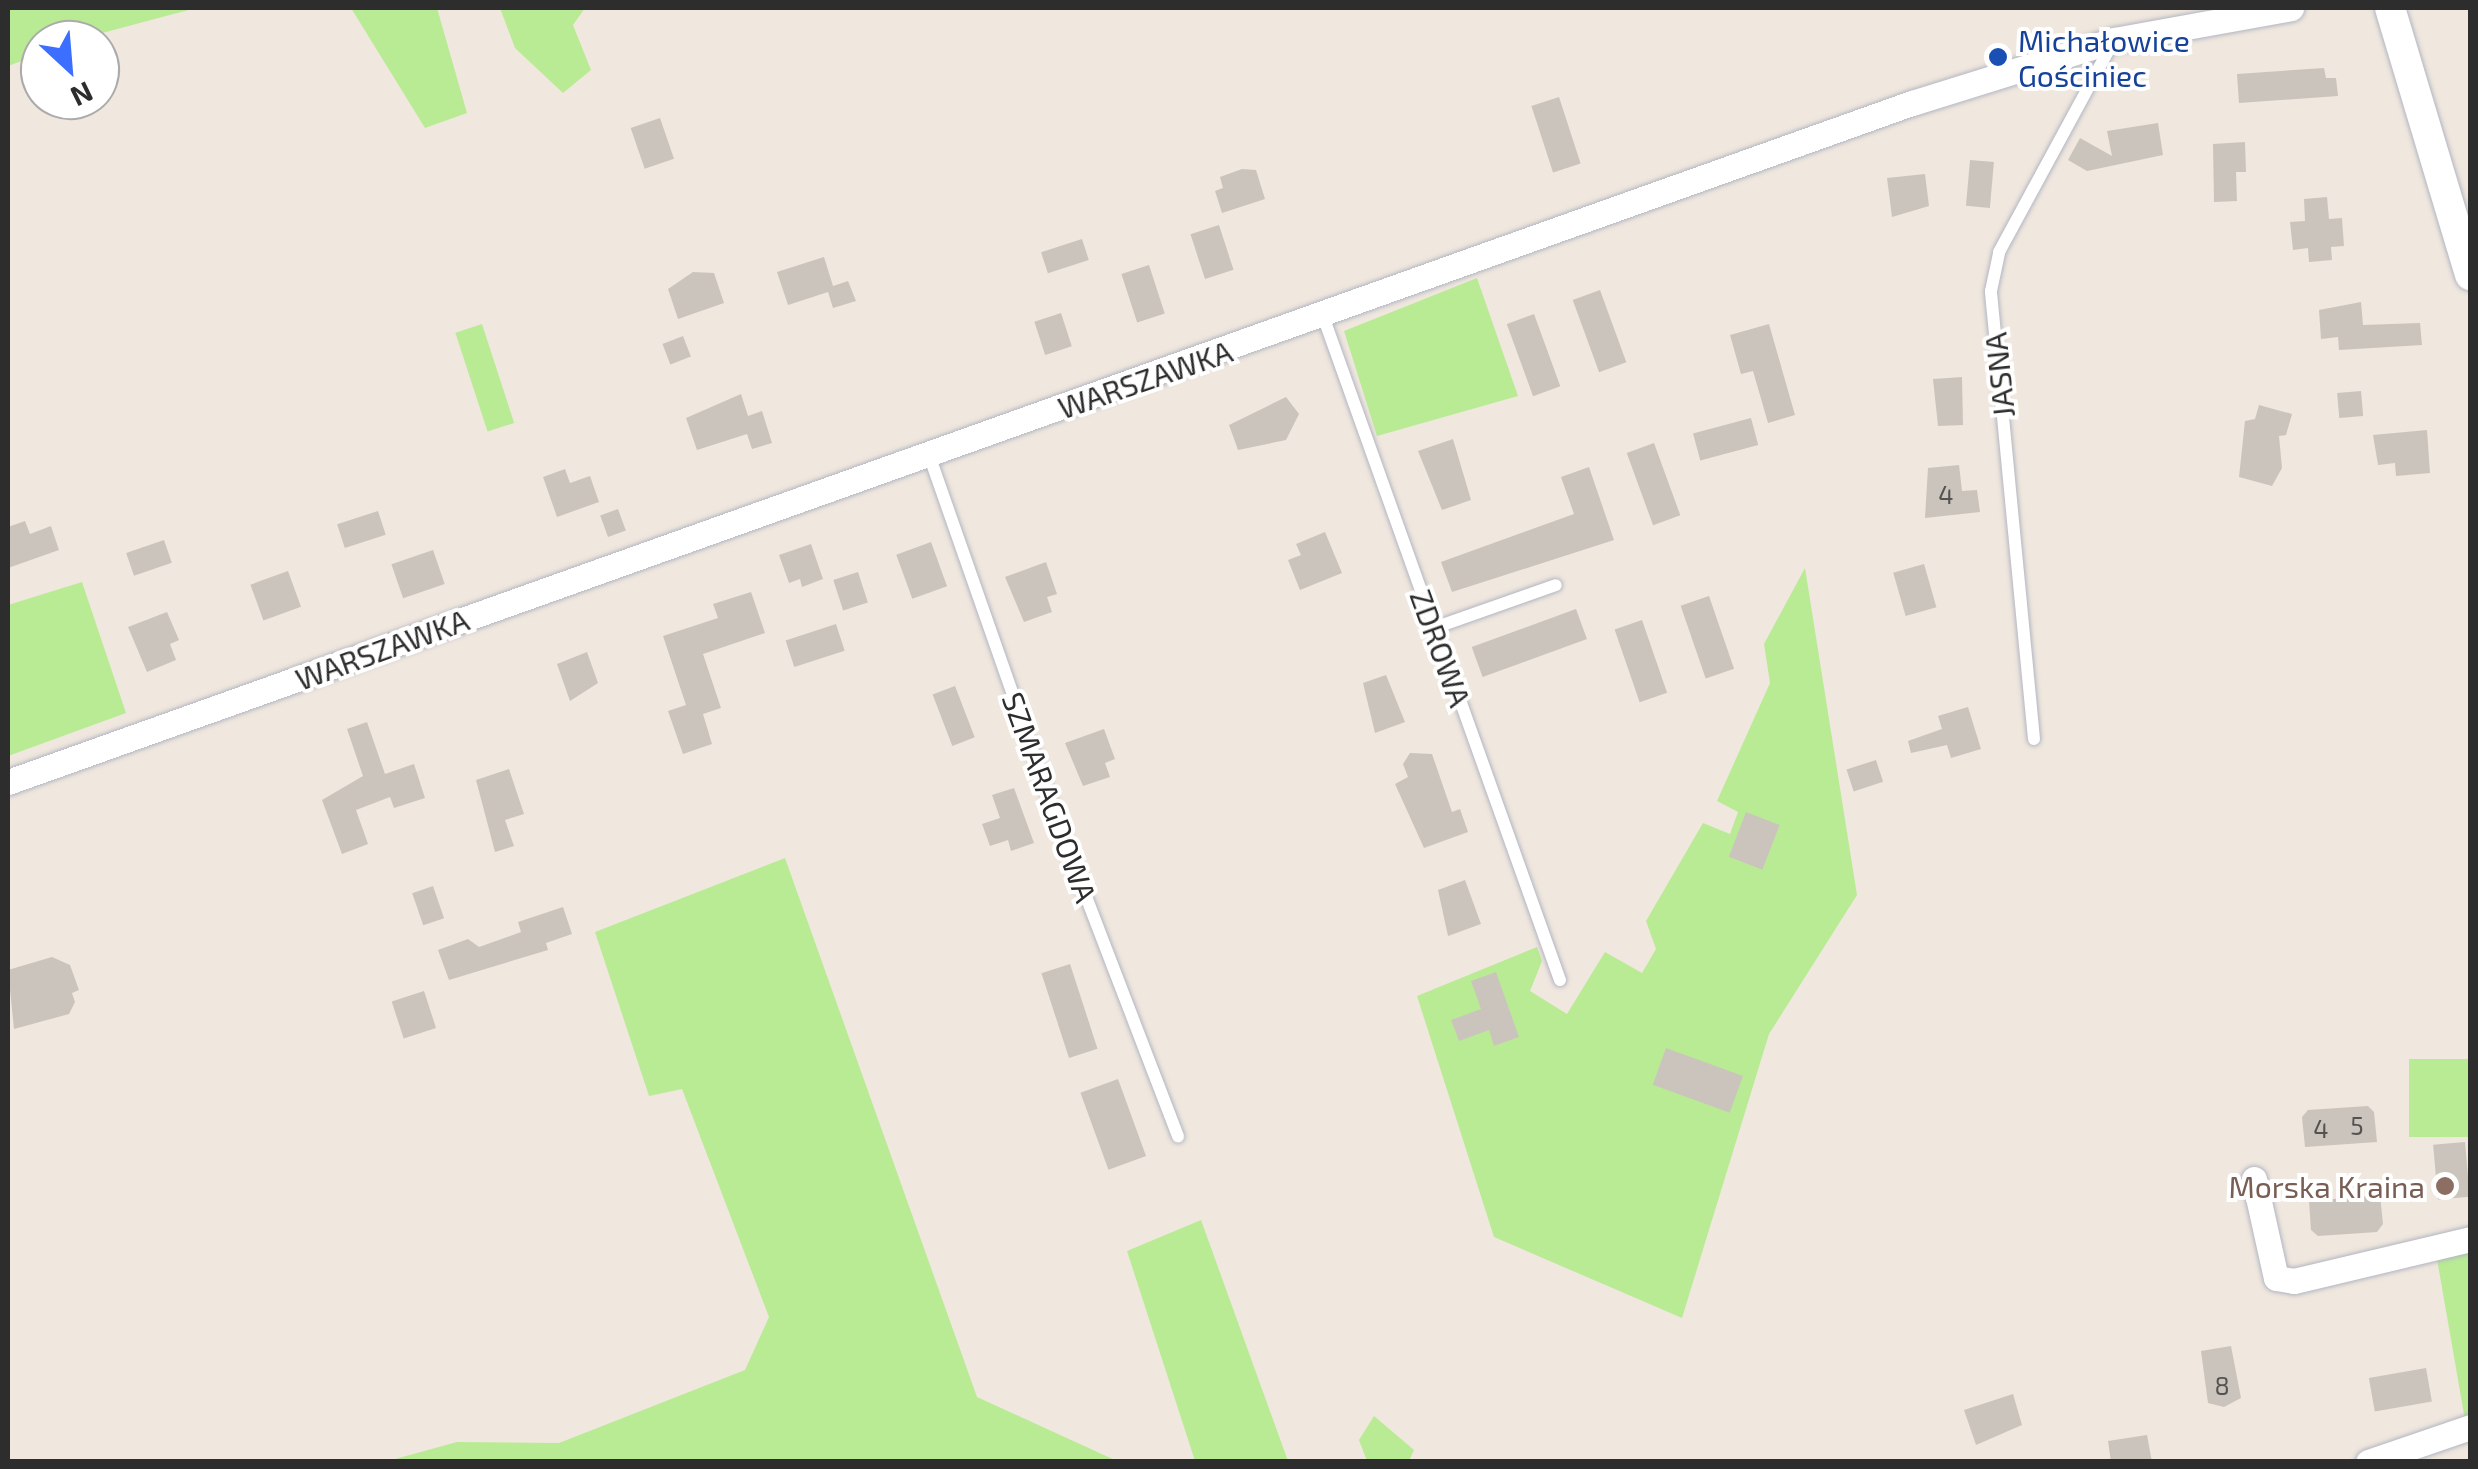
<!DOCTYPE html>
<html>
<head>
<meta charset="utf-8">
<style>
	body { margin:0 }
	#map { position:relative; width:2478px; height:1469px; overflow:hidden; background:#f0e7de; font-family:"Exo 2",sans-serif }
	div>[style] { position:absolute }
	.green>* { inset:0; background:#b9eb95; transform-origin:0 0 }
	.building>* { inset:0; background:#cbc4bd; transform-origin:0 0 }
	.roads { filter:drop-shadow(0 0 2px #b2b6c2) drop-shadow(0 0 2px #b2b6c2) }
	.service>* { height:12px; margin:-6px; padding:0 6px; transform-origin:6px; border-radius:6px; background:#fff }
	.minor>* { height:25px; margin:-12.5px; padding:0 12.5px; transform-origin:12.5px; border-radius:12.5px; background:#fff }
	.tertiary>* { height:30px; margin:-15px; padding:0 15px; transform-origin:15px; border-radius:15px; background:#fff }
	.dots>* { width:28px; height:28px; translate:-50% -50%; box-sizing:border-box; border:5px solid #fff; border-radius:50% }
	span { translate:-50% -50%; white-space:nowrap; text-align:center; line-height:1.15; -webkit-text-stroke:8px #fff; paint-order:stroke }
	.number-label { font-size:25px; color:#545351 }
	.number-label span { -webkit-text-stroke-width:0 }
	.transit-label { font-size:30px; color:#164399 }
	.left { translate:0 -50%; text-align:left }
	.street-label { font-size:30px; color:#2d2d2d }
	.education-label { font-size:30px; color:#785e54 }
	.right { translate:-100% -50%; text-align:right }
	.frame { position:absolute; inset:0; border:10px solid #2d2d2d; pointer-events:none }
	.north { position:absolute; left:20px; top:20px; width:100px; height:100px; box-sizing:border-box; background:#fff; border:2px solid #ababab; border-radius:50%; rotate:154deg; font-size:28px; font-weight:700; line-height:40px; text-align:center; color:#2d2d2d }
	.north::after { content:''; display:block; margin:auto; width:35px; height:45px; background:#3c6fff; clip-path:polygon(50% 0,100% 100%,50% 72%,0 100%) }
</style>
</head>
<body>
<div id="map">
	<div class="green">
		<i style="clip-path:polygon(8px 8px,196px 8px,76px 40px,40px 40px,40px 54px,8px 66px)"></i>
		<i style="clip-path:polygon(351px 8px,437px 8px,467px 113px,425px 128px)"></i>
		<i style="clip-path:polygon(500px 8px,585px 8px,573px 25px,591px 70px,563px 93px,515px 48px)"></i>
		<i style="clip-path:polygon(1477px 278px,1518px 396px,1377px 436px,1344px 331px)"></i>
		<i style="left:482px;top:324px;width:104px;height:28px;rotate:72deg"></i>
		<i style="clip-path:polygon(1805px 568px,1857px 895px,1769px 1034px,1682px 1318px,1494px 1237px,1417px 996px,1537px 947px,1542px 961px,1530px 991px,1567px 1014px,1605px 952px,1642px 973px,1656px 949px,1646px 921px,1703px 823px,1730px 834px,1738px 812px,1717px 801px,1770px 683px,1764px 644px)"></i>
		<i style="clip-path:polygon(82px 582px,126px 713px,8px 756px,8px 605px)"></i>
		<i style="clip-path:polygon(785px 858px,977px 1397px,1117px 1461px,388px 1461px,457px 1442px,559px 1443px,745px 1370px,769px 1317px,682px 1089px,649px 1096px,595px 932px)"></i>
		<i style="left:2470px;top:1059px;width:78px;height:61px;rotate:90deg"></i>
		<i style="clip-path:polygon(1201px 1220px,1288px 1461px,1195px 1461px,1127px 1251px)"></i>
		<i style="clip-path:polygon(2470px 1251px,2470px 1418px,2465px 1420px,2437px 1259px)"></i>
		<i style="clip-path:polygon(1374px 1416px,1414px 1450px,1409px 1461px,1367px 1461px,1359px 1440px)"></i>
	</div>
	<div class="building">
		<i style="clip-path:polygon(2324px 68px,2326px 78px,2336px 78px,2338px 96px,2239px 103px,2237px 74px)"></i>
		<i style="left:1559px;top:97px;width:70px;height:29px;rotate:72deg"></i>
		<i style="left:660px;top:118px;width:43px;height:31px;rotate:71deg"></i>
		<i style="clip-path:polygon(2158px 123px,2163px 155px,2087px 171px,2068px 160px,2080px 138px,2112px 156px,2107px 131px)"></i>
		<i style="clip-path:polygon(2245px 142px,2246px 172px,2236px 172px,2237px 201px,2214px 202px,2213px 144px)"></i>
		<i style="left:1970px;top:160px;width:24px;height:46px;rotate:5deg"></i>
		<i style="clip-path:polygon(1242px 169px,1256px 170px,1265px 199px,1222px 213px,1215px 191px,1223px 188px,1220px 177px)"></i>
		<i style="clip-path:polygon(1925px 174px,1929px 206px,1892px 217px,1887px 178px)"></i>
		<i style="clip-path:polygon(2327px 197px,2329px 219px,2342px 218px,2344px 246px,2331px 247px,2332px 260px,2309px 262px,2308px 248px,2293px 250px,2290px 222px,2305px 221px,2304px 199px)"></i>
		<i style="left:1219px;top:225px;width:47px;height:30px;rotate:72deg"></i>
		<i style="left:1082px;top:239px;width:22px;height:43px;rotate:72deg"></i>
		<i style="clip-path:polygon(824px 257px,833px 286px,848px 281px,856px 301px,833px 308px,828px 292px,788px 305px,777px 272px)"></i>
		<i style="left:1149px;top:265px;width:51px;height:29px;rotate:72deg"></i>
		<i style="clip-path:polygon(693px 272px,714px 273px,724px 303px,678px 319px,668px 289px)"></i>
		<i style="left:1600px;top:290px;width:77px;height:29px;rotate:70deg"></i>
		<i style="clip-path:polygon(2361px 302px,2363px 325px,2420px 323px,2422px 345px,2339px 350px,2338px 337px,2321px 339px,2319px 310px)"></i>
		<i style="left:1061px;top:313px;width:35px;height:28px;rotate:72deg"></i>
		<i style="left:1534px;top:314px;width:77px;height:29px;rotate:70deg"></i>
		<i style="clip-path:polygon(1769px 324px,1795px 415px,1768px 423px,1753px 371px,1741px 374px,1730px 335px)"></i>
		<i style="left:683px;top:336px;width:22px;height:22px;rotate:69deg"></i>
		<i style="clip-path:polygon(1962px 377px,1963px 425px,1938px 426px,1933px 379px)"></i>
		<i style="left:2361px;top:391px;width:25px;height:24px;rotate:85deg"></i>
		<i style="clip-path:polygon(741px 394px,748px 416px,762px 411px,772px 443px,752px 449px,747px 434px,697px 450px,686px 418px)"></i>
		<i style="clip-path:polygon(1286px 397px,1299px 414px,1286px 440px,1238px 450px,1229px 425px)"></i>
		<i style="clip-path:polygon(2259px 405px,2292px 414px,2286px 435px,2279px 436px,2282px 468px,2272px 486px,2239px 477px,2245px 421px,2255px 419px)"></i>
		<i style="left:1751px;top:418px;width:28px;height:60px;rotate:75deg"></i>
		<i style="clip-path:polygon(2427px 430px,2430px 473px,2396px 476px,2395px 463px,2378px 465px,2373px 435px)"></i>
		<i style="clip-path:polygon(1453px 439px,1471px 500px,1442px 510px,1418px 451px)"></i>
		<i style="left:1654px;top:443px;width:77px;height:29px;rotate:70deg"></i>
		<i style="clip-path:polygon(1959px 465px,1962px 491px,1977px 490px,1980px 512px,1925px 518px,1928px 468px)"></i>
		<i style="clip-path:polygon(1589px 467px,1614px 540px,1452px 592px,1441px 562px,1574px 514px,1561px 477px)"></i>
		<i style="clip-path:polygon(565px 469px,570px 483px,590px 476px,599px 502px,557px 517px,543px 477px)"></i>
		<i style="left:618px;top:509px;width:23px;height:19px;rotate:70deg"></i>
		<i style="left:378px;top:511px;width:25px;height:43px;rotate:72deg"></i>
		<i style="clip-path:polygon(25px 521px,30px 534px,51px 526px,59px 550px,8px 568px,8px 527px)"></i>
		<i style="clip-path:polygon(1325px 532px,1342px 573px,1300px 590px,1288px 560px,1301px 555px,1296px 544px)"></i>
		<i style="left:164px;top:540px;width:24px;height:40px;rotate:71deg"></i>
		<i style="left:931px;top:542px;width:47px;height:37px;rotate:70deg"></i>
		<i style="clip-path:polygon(811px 544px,823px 579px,802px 587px,800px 579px,789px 583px,779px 555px)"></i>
		<i style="left:433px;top:550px;width:36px;height:44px;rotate:71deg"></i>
		<i style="clip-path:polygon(1046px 562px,1057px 594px,1047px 597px,1052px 612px,1024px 622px,1005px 577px)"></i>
		<i style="left:1924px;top:564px;width:45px;height:32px;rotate:74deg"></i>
		<i style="left:288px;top:571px;width:38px;height:40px;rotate:70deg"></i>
		<i style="left:858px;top:572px;width:32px;height:26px;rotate:72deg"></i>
		<i style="clip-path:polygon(751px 592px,765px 633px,703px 654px,721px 708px,703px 714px,712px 744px,683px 754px,668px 711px,686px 705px,663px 636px,718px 618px,713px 604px)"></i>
		<i style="left:1709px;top:596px;width:77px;height:30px;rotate:71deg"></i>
		<i style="left:1576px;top:609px;width:32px;height:111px;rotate:70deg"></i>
		<i style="clip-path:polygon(167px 612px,179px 640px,170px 644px,176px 660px,147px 672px,128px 627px)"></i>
		<i style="left:1642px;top:620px;width:77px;height:29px;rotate:71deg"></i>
		<i style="left:836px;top:624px;width:28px;height:53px;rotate:72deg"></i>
		<i style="clip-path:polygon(587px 652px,598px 683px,570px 701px,557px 664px)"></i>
		<i style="clip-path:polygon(1386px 675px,1405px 722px,1375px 733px,1363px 683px)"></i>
		<i style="left:955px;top:686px;width:55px;height:24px;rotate:69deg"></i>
		<i style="clip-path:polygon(1968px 707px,1981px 749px,1951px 758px,1947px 745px,1911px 753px,1908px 741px,1942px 729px,1938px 716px)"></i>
		<i style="clip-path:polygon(367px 722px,385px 774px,414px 764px,425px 798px,394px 808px,390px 797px,356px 810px,368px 844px,342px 854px,322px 800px,363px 776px,347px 729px)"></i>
		<i style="clip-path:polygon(1104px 729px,1115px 759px,1105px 763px,1110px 777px,1083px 786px,1065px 743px)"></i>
		<i style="clip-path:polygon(1410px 753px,1432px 754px,1452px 812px,1460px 809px,1468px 832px,1424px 848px,1395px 784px,1408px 777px,1403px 764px)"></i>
		<i style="left:1876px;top:760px;width:23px;height:31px;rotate:72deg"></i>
		<i style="clip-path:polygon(509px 769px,524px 814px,505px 820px,514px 846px,495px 852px,476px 780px)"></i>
		<i style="clip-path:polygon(1014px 788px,1034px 843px,1011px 851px,1008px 840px,990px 846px,982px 824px,1000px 818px,992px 795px)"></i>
		<i style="left:1746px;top:812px;width:36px;height:48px;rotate:21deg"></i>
		<i style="clip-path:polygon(1465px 880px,1481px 924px,1448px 936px,1438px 890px)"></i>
		<i style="left:433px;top:886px;width:34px;height:22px;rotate:71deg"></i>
		<i style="clip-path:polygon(563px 907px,572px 934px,546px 943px,548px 950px,449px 980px,438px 950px,468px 939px,479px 947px,521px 932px,518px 922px)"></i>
		<i style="clip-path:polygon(52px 957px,70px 965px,79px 990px,72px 993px,75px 1002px,69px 1014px,14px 1029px,8px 970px)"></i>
		<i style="left:1070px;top:964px;width:89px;height:30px;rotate:72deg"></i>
		<i style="clip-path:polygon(1496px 972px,1519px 1037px,1494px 1046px,1489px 1030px,1459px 1041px,1451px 1020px,1481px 1009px,1471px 981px)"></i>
		<i style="left:424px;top:991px;width:39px;height:34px;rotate:72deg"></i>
		<i style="left:1666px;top:1048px;width:82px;height:39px;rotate:20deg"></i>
		<i style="left:1118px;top:1079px;width:82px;height:40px;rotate:70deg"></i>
		<i style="clip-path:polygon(2368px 1106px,2374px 1112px,2377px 1142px,2305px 1147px,2302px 1117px,2308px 1110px)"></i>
		<i style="left:2465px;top:1142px;width:55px;height:32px;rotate:85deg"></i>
		<i style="clip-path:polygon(2380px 1195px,2383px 1224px,2377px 1232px,2318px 1236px,2311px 1230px,2309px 1201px)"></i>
		<i style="clip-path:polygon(2231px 1346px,2241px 1398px,2224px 1407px,2208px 1403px,2201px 1351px)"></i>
		<i style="left:2426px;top:1368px;width:34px;height:58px;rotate:80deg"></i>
		<i style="clip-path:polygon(2013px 1394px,2022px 1425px,1976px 1445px,1964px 1410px)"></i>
		<i style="clip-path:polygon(2147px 1435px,2152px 1462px,2111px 1462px,2108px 1441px)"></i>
	</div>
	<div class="roads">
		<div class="service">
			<i style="left:1323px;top:316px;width:705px;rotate:70.36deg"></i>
			<i style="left:929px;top:455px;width:402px;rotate:70.7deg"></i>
			<i style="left:1062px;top:834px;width:324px;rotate:69deg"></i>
			<i style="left:1434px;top:628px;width:129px;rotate:-19.4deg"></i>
			<i style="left:2034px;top:739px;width:450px;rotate:-95.5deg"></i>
			<i style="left:1991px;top:291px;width:40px;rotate:-78deg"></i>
			<i style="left:1999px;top:252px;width:239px;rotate:-61.5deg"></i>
		</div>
		<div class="minor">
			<i style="left:8px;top:782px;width:2021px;rotate:-19.63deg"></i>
			<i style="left:1912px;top:103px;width:212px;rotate:-17.3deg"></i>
			<i style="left:2114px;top:40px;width:180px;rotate:-10.2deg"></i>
			<i style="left:2254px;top:1179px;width:101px;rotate:77.5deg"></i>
			<i style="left:2276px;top:1278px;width:18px;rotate:9deg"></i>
			<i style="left:2294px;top:1281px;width:181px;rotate:-13.4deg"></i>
			<i style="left:2368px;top:1462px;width:108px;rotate:-18.9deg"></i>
		</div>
		<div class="tertiary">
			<i style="left:2390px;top:8px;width:279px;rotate:73.3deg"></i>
		</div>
	</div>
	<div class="dots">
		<i style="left:1998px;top:57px;background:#1a4fb4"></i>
		<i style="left:2445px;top:1186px;background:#8d6e63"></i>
	</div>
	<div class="number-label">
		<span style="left:1946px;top:494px">4</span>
		<span style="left:2357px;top:1125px">5</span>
		<span style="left:2321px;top:1128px">4</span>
		<span style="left:2222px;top:1385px">8</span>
	</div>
	<div class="transit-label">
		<span class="left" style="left:2018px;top:57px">Michałowice<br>Gościniec</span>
	</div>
	<div class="street-label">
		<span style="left:1999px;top:375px;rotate:-96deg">JASNA</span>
		<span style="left:1145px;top:379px;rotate:-19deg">WARSZAWKA</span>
		<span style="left:1441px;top:648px;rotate:70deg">ZDROWA</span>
		<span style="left:382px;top:649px;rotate:-20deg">WARSZAWKA</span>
		<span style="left:1050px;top:797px;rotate:70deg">SZMARAGDOWA</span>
	</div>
	<div class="education-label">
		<span class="right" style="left:2425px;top:1186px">Morska Kraina</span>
	</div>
	<div class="frame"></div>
	<div class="north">N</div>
</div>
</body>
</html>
